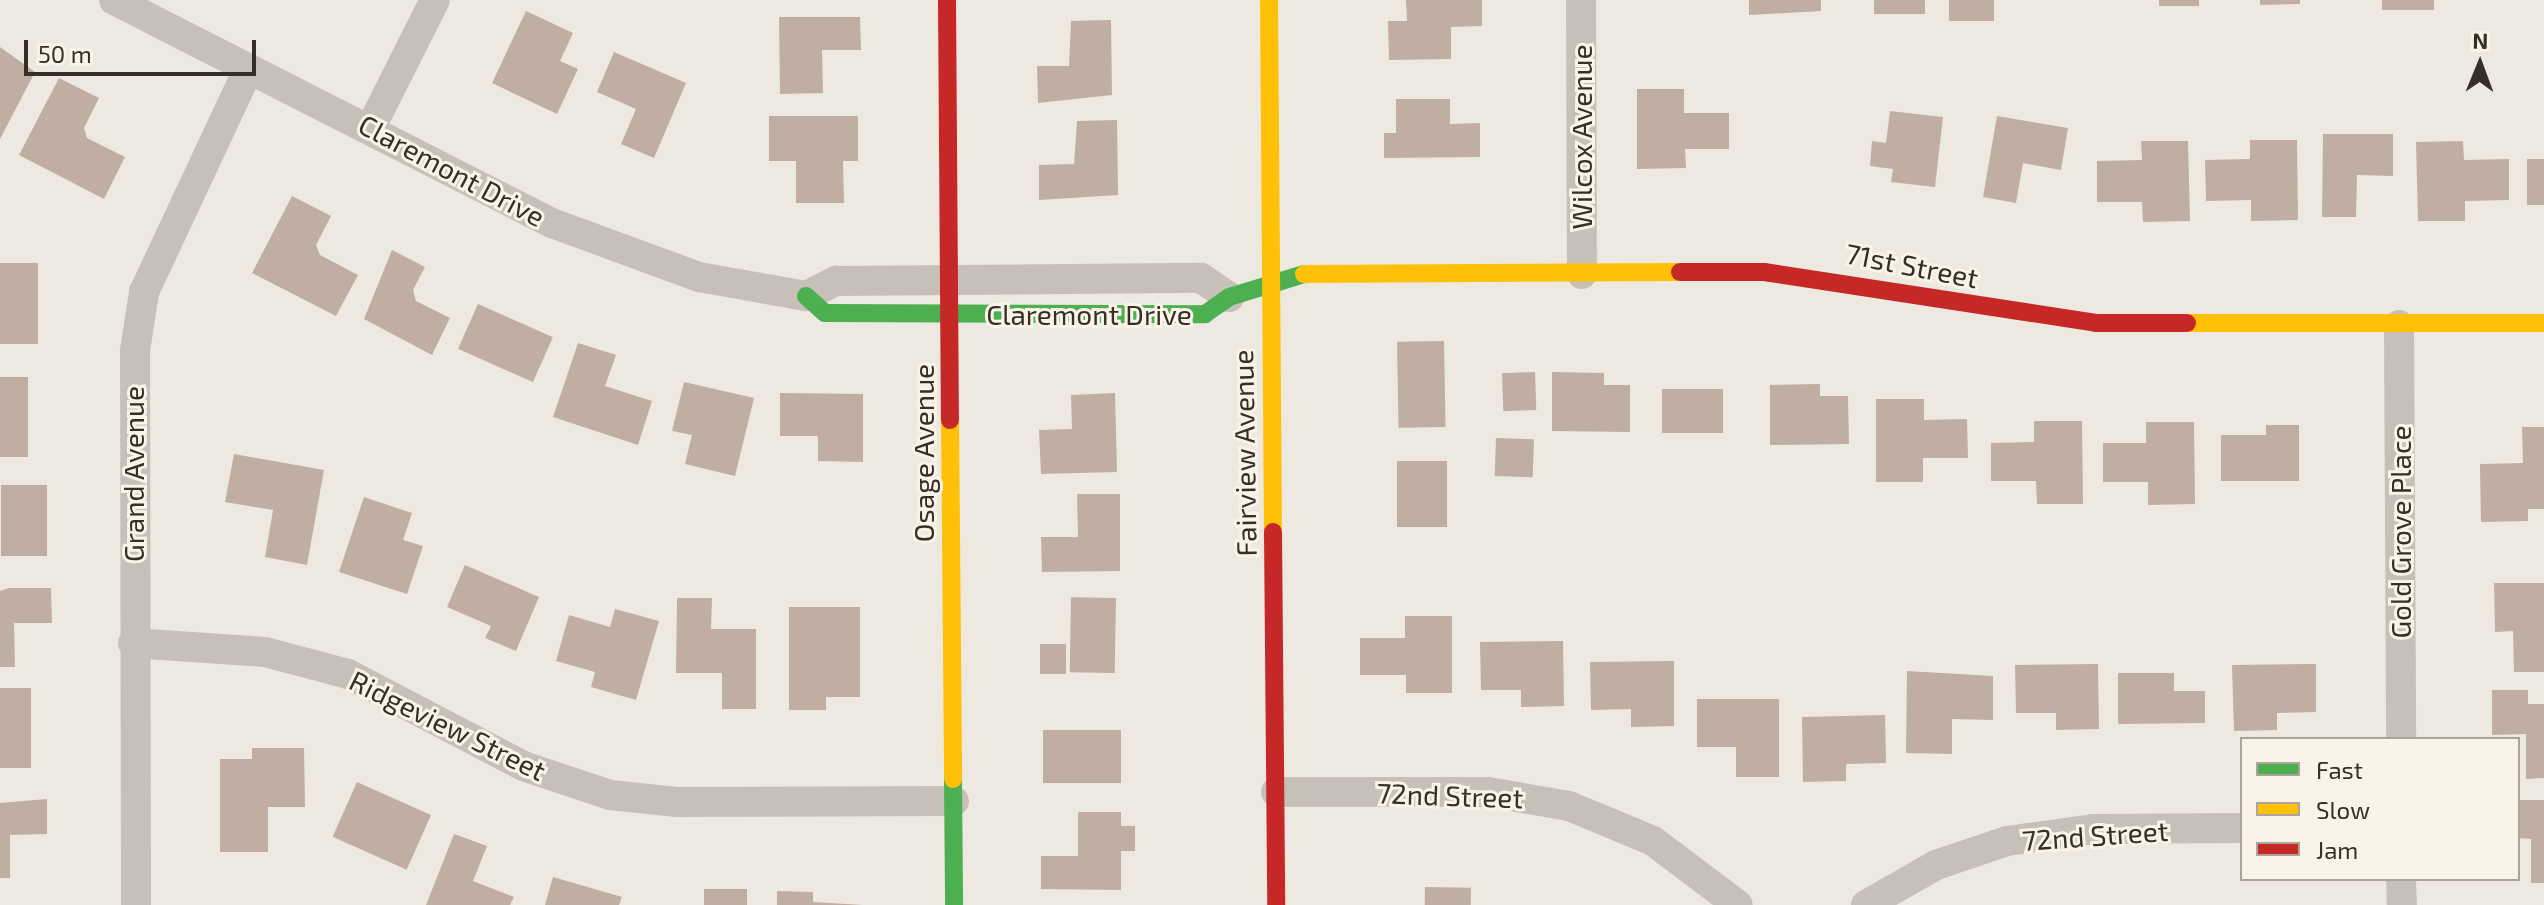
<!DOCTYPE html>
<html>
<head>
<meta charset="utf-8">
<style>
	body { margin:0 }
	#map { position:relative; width:2544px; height:905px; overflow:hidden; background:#ede9e0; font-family:"Exo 2",sans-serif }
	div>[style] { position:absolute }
	.building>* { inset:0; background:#c0aea2; transform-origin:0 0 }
	.street>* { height:30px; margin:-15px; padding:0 15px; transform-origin:15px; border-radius:15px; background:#c6c0b9 }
	.fast>* { height:18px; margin:-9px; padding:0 9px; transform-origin:9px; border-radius:9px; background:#4caf50 }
	.slow>* { height:18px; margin:-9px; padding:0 9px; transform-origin:9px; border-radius:9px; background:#ffc107 }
	.jam>* { height:18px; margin:-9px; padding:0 9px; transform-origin:9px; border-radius:9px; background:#c62828 }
	span { translate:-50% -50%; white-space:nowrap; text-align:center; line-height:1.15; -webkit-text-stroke:6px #faf3e8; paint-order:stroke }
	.street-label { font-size:28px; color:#372e28 }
	.legend { position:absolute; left:2240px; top:737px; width:280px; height:144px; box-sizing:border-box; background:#faf3e8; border:2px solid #aca49b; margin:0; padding:10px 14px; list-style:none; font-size:24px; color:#372e28 }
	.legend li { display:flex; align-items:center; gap:16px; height:40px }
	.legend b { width:40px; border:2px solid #aca49b }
	.north { position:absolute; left:2440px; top:24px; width:80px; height:80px; -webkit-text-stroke:6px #faf3e8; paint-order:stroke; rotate:1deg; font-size:22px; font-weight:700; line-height:32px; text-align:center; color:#372e28 }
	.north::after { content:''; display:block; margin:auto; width:28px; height:36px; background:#372e28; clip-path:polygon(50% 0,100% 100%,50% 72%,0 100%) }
	.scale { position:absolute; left:24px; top:40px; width:232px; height:36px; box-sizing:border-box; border:4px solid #372e28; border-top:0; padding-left:10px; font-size:24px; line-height:28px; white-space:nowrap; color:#372e28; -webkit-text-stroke:6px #faf3e8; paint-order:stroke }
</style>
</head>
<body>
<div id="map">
	<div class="building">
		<i style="clip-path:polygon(1406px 0,1482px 0,1482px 26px,1451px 27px,1451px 59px,1389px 60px,1388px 21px,1407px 21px)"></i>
		<i style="clip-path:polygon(1749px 0,1821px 0,1821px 11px,1749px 15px)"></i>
		<i style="left:1874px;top:0;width:51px;height:14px"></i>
		<i style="left:1949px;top:0;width:45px;height:21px"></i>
		<i style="left:2159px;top:0;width:40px;height:6px"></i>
		<i style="clip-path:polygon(2260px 0,2300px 0,2300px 4px,2260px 5px)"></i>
		<i style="left:2382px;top:0;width:52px;height:10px"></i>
		<i style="clip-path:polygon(526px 11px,573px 33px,560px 61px,578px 69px,557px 114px,492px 83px)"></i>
		<i style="clip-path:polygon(779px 17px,860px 17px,861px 50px,822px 50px,823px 93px,780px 94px)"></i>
		<i style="clip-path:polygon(1111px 20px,1112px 95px,1038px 103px,1037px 66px,1069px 66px,1071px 21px)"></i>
		<i style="clip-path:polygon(0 47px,35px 72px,0 139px)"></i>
		<i style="clip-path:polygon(614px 52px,686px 83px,654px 158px,621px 144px,636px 109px,597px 92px)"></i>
		<i style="clip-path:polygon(59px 78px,99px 98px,84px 128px,87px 138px,125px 157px,104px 199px,19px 155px)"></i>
		<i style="clip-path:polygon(1637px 89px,1684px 89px,1684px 113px,1729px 113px,1729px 149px,1685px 149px,1686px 168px,1637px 169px)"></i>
		<i style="clip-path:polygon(1396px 99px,1450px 99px,1450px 124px,1480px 123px,1480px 157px,1384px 158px,1384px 133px,1396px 133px)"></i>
		<i style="clip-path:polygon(1890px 111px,1943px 117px,1935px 187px,1891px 182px,1893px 169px,1870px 166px,1872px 141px,1886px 143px)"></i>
		<i style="clip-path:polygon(769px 116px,858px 116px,858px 161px,843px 161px,844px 203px,796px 203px,796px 161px,769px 161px)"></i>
		<i style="clip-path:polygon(1997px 116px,2068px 128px,2061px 170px,2023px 163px,2016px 203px,1983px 197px)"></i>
		<i style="clip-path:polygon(1117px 120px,1118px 195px,1039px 200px,1039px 165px,1074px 164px,1077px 121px)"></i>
		<i style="clip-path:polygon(2323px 134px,2393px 134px,2393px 176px,2357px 175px,2356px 217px,2322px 217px)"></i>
		<i style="clip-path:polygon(2250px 140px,2297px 140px,2298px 220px,2251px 221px,2251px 200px,2206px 201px,2205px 160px,2250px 159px)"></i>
		<i style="clip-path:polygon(2141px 141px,2188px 141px,2190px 221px,2143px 222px,2142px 202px,2097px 202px,2097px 161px,2142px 160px)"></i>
		<i style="clip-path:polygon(2463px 141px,2464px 160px,2509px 159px,2509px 200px,2465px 201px,2465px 221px,2418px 221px,2416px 142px)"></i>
		<i style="left:2527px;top:159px;width:17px;height:46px"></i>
		<i style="clip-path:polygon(292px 196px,331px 216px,316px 245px,320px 255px,358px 275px,336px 316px,252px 273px)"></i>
		<i style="clip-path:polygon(392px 250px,425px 267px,413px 290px,416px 301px,450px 318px,432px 355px,364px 319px)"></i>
		<i style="left:0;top:263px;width:38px;height:81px"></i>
		<i style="left:478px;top:304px;width:82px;height:49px;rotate:24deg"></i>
		<i style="left:1444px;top:341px;width:86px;height:47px;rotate:89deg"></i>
		<i style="clip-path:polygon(578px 343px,616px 355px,605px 386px,652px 401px,638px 445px,553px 417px)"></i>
		<i style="left:1535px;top:372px;width:38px;height:33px;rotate:88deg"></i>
		<i style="clip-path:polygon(1552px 372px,1604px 373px,1604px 385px,1630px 385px,1630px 432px,1552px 431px)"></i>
		<i style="left:0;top:377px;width:28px;height:80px"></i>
		<i style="clip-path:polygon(684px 382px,754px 398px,735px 476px,685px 464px,692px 435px,672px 431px)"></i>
		<i style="clip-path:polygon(1820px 384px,1820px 396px,1848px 396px,1849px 444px,1770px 445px,1770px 385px)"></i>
		<i style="left:1662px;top:389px;width:61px;height:44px"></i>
		<i style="clip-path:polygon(780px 393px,863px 394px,863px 462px,818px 461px,818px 436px,780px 436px)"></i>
		<i style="clip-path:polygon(1115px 393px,1117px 472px,1041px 474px,1039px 430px,1072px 429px,1071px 395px)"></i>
		<i style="clip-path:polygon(1876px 399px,1924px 399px,1924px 420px,1967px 419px,1968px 458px,1923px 458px,1923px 482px,1876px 482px)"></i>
		<i style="clip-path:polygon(2034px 421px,2082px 421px,2083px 504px,2037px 504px,2036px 481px,1991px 481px,1991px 443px,2034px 442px)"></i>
		<i style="clip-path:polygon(2146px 422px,2194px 422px,2195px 504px,2148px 505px,2148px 482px,2103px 482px,2103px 443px,2146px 443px)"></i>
		<i style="clip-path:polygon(2266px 425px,2299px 425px,2299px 481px,2221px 481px,2221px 435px,2266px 435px)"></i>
		<i style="clip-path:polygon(2522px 427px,2544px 427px,2544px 509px,2528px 509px,2528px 521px,2481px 522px,2480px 464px,2523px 463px)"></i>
		<i style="left:1496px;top:438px;width:38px;height:38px;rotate:2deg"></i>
		<i style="clip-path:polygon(234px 454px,324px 470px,307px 565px,265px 557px,273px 510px,225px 502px)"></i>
		<i style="left:1397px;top:461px;width:50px;height:66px"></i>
		<i style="left:1px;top:485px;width:46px;height:71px"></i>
		<i style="clip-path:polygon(1077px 494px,1120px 494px,1120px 571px,1042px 572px,1041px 537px,1078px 537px)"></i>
		<i style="clip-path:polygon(364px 497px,412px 513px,403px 540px,423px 546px,407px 594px,339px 572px)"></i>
		<i style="clip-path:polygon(465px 565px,539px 597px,516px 651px,485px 638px,491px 626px,447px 607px)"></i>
		<i style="clip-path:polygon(2494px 583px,2544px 583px,2544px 672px,2514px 672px,2513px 631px,2495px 632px)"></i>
		<i style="clip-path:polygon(9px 588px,51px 588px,52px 623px,14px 623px,15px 667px,0 667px,0 591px)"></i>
		<i style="clip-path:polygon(677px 598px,712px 598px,711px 629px,756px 629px,756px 709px,722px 709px,722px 673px,676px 673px)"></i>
		<i style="left:1116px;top:598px;width:75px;height:45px;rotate:91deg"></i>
		<i style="clip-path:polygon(789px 607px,860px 607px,860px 697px,826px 697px,826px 710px,789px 710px)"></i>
		<i style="clip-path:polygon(615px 609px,659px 621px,636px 700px,591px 687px,595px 672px,556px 661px,569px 615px,610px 627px)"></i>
		<i style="clip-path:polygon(1405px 616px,1452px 616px,1452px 693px,1406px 693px,1406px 675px,1360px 675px,1360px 638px,1405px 638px)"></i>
		<i style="clip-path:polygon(1563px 641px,1564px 706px,1521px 707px,1521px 690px,1481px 690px,1480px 642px)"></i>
		<i style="left:1066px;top:644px;width:30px;height:26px;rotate:90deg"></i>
		<i style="clip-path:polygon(1674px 661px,1674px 726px,1631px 727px,1631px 709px,1591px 710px,1590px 662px)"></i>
		<i style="clip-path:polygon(2098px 664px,2099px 729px,2056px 730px,2056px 713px,2016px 713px,2015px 665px)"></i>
		<i style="clip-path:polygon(2316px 664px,2316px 712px,2277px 713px,2277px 730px,2234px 731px,2232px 665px)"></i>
		<i style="clip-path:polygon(1907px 671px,1993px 676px,1993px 720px,1952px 719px,1952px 754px,1906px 753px)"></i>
		<i style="clip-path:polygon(2118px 673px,2174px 673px,2174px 691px,2205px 691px,2205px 723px,2118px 724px)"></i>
		<i style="left:0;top:688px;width:31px;height:80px"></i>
		<i style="clip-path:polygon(2492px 690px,2528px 690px,2528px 704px,2544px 704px,2544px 778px,2526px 779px,2526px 734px,2492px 735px)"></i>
		<i style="clip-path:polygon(1697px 699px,1779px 699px,1779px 777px,1736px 777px,1736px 747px,1697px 747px)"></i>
		<i style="clip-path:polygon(1885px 715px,1886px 763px,1846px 764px,1846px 781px,1803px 782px,1802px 717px)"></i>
		<i style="left:1121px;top:730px;width:53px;height:78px;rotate:90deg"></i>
		<i style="clip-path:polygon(252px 748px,304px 748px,305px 807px,268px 807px,268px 852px,220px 852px,220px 759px,252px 759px)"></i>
		<i style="left:357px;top:782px;width:81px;height:60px;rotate:24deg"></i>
		<i style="clip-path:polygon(47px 799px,47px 834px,10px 835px,10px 878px,0 878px,0 803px)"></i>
		<i style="clip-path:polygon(2518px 800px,2544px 800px,2544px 883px,2531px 883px,2531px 839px,2518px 838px)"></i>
		<i style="clip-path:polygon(1078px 812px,1121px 812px,1121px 826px,1135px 826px,1135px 851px,1121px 851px,1121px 890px,1041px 889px,1041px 856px,1078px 856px)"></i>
		<i style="clip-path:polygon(454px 834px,487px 846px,473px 881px,514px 897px,510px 905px,426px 905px)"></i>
		<i style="clip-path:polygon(553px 877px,622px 897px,619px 905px,545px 905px)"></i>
		<i style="left:1425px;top:887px;width:46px;height:18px;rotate:1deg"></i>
		<i style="left:704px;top:889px;width:43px;height:16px"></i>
		<i style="clip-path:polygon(777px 891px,813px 892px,813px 902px,863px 905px,777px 905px)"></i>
	</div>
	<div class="street">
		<i style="left:114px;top:0;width:492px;rotate:27deg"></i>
		<i style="left:552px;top:223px;width:157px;rotate:20.2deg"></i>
		<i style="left:699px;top:277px;width:109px;rotate:10.1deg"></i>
		<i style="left:806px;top:296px;width:34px;rotate:-27deg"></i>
		<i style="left:836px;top:281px;width:365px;rotate:-0.5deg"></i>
		<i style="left:1201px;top:278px;width:34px;rotate:34deg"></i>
		<i style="left:1581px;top:0;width:274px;rotate:89.8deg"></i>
		<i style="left:371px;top:127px;width:142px;rotate:-63.3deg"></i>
		<i style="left:2399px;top:325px;width:414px;rotate:89.7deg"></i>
		<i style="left:133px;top:643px;width:132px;rotate:3.9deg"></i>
		<i style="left:265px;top:652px;width:86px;rotate:14.8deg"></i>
		<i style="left:348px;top:674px;width:198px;rotate:27.7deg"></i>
		<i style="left:523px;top:766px;width:92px;rotate:18.4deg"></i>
		<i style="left:610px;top:795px;width:67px;rotate:6deg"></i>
		<i style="left:677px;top:802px;width:277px;rotate:-0.2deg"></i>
		<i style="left:1276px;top:792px;width:212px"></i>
		<i style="left:1488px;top:792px;width:82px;rotate:9.8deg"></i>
		<i style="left:1569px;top:806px;width:91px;rotate:22.6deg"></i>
		<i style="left:1653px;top:841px;width:106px;rotate:37deg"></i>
		<i style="left:2401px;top:879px;width:26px;rotate:88deg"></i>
		<i style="left:136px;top:905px;width:554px;rotate:-90.1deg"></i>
		<i style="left:135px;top:351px;width:60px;rotate:-81.3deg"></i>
		<i style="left:144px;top:292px;width:247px;rotate:-64.9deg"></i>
		<i style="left:1866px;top:905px;width:81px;rotate:-29.7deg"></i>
		<i style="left:1936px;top:865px;width:75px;rotate:-18.7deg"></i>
		<i style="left:2007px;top:841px;width:87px;rotate:-7.9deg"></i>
		<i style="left:2093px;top:829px;width:149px;rotate:-0.4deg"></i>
	</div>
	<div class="fast">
		<i style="left:806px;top:296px;width:25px;rotate:42deg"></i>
		<i style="left:825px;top:313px;width:380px;rotate:0.2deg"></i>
		<i style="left:1205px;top:314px;width:29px;rotate:-35deg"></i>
		<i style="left:1229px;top:297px;width:78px;rotate:-17deg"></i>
		<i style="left:953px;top:779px;width:126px;rotate:89.5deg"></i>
	</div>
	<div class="slow">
		<i style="left:1269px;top:0;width:532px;rotate:89.57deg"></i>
		<i style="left:1304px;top:274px;width:376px;rotate:-0.3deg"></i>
		<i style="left:2187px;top:323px;width:357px"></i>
		<i style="left:950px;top:420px;width:359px;rotate:89.5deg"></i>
	</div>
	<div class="jam">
		<i style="left:947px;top:0;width:420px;rotate:89.6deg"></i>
		<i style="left:1680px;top:272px;width:84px"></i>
		<i style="left:1764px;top:272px;width:336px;rotate:8.7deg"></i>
		<i style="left:2096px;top:323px;width:91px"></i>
		<i style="left:1273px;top:532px;width:373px;rotate:89.5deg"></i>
	</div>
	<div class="street-label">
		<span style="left:1581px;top:137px;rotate:-90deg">Wilcox Avenue</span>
		<span style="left:452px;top:170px;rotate:28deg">Claremont Drive</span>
		<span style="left:1912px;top:265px;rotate:11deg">71st Street</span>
		<span style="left:1089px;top:314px">Claremont Drive</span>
		<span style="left:923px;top:453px;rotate:-90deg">Osage Avenue</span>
		<span style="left:1244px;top:453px;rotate:-91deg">Fairview Avenue</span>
		<span style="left:133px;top:474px;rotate:-90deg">Grand Avenue</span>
		<span style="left:2400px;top:532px;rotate:-90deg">Gold Grove Place</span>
		<span style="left:448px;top:725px;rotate:26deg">Ridgeview Street</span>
		<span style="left:1450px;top:795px;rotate:2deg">72nd Street</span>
		<span style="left:2095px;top:835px;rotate:-4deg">72nd Street</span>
	</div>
	<ul class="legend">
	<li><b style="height:10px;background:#4caf50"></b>Fast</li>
	<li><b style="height:10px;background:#ffc107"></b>Slow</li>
	<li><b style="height:10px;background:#c62828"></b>Jam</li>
	</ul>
	<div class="north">N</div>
	<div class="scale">50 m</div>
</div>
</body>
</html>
